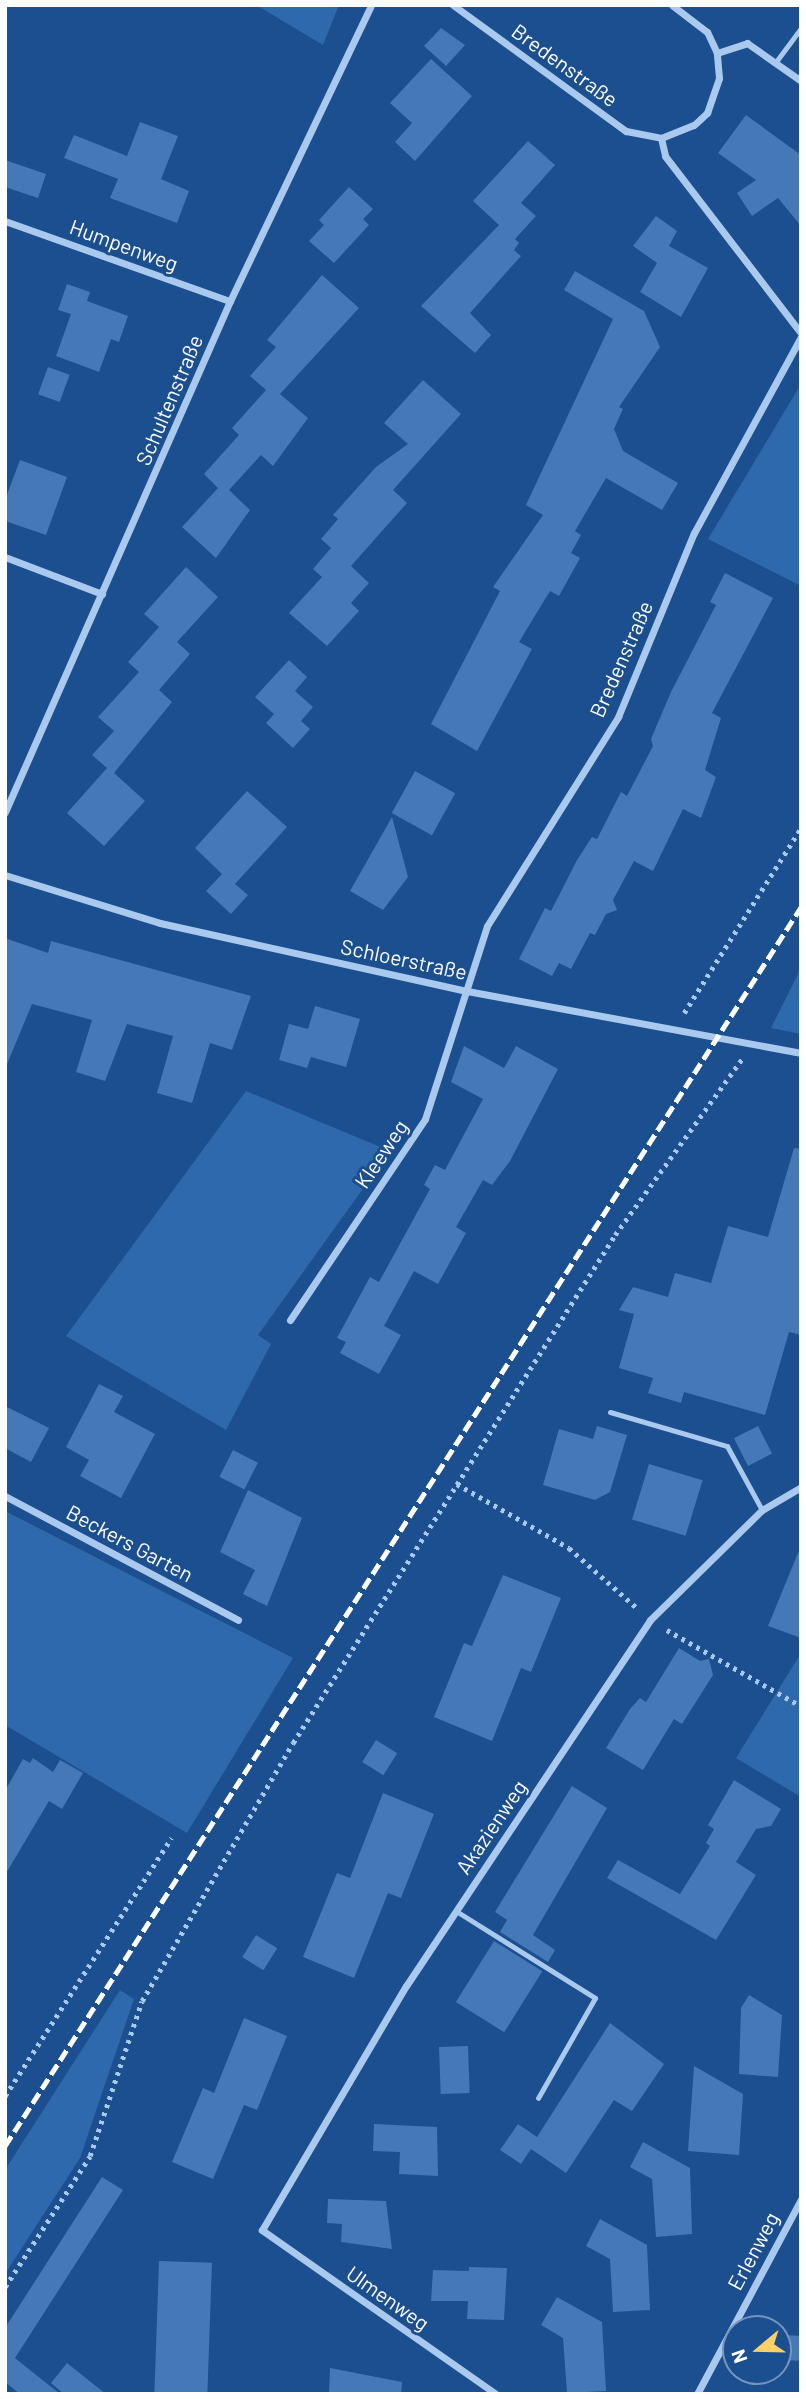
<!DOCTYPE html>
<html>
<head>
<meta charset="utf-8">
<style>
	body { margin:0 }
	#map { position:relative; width:806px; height:2399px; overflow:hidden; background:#1b4f8f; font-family:Barlow,sans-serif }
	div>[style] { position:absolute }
	.green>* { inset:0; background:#2e69ad }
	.building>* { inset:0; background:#4478b7; transform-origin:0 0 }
	.path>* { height:4.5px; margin-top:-2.25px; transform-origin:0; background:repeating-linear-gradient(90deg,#a9c9ee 0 3.5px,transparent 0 8.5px) }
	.service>* { height:5px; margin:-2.5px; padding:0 2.5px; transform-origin:2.5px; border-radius:2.5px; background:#a9c9ee }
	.minor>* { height:7px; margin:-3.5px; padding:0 3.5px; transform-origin:3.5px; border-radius:3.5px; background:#a9c9ee }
	.rail>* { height:5px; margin-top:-2.5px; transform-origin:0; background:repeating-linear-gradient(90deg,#fff 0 12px,transparent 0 17px) }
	span { translate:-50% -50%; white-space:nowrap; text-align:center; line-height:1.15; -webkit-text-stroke:6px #1b4f8f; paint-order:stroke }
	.street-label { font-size:21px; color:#fff }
	.frame { position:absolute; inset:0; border:7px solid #fff; pointer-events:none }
	.north { position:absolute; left:722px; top:2315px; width:70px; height:70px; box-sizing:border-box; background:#1b4f8f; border:2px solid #7695bc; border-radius:50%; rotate:251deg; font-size:19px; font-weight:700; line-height:28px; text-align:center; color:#fff }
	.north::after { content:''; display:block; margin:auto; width:24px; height:32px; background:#ffd166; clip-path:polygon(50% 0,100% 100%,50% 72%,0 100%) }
</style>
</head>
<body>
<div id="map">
	<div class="green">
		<i style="clip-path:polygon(256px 5px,339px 5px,323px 45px)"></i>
		<i style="clip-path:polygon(801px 384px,801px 586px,708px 539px)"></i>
		<i style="clip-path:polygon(801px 968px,801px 1034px,771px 1028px)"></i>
		<i style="clip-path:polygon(246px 1091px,390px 1151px,258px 1335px,271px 1344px,226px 1430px,66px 1336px)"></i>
		<i style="clip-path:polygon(5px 1511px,293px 1658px,187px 1833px,5px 1725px)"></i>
		<i style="clip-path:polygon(801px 1653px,801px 1797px,736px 1758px)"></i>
		<i style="clip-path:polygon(120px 1990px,134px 1999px,80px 2158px,5px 2274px,5px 2170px)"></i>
	</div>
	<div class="building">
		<i style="clip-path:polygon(441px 28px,465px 45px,446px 66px,424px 46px)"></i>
		<i style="clip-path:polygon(431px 59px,472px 96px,415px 161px,395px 142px,412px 123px,390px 103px)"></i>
		<i style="clip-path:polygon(746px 115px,801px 155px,801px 226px,778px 198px,752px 216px,737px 193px,756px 180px,718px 153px)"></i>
		<i style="clip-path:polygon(140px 122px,178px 136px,161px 179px,189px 191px,177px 223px,110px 198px,118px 179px,64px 158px,74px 135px,127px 156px)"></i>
		<i style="clip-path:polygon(528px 141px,555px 165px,521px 203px,536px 216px,515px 239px,519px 243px,514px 250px,521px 256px,470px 313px,491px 335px,475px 353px,421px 306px,499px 225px,473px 201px)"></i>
		<i style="clip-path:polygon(5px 160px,46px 174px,38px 198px,5px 187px)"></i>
		<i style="clip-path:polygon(349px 187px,373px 209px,363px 219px,369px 225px,334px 263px,309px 241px,324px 225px,319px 220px)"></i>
		<i style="clip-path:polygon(656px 216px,677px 231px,669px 246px,708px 268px,681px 317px,640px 292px,657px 263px,633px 246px)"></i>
		<i style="clip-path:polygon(575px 271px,644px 311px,660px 347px,619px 407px,623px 409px,614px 429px,623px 451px,678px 483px,662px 510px,606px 478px,575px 531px,581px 535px,571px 553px,580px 558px,559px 596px,550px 591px,519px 642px,532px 649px,477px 751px,431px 724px,500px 591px,493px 587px,543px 515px,526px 505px,613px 319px,564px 290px)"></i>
		<i style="clip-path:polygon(322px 275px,359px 308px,280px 394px,308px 418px,273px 466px,261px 455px,229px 490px,250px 510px,216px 558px,182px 527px,218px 488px,204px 474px,239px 435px,232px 428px,266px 390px,250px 376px,276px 347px,267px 340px)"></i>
		<i style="clip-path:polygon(67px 284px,90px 292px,87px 301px,128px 316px,119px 342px,111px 339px,99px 372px,56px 356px,71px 314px,58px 310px)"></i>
		<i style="left:48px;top:367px;width:23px;height:29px;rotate:20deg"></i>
		<i style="clip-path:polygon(423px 380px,461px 414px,393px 490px,407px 503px,351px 566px,369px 583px,351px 603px,359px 611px,327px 646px,289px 613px,322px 577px,313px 569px,331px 548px,321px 539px,338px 519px,333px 515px,376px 467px,408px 444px,384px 423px)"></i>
		<i style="clip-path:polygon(20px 460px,67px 477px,46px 535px,5px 521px,5px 500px)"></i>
		<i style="clip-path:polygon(186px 567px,218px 597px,177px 642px,190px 654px,159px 690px,172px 702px,114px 773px,145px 801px,104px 846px,67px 813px,107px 768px,92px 755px,114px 731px,98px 717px,139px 672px,128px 662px,159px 627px,144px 614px)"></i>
		<i style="clip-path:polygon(725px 573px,773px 598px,712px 713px,721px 718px,705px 770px,716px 777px,701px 818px,683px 809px,653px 871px,634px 861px,613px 900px,617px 910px,606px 914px,595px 935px,590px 933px,571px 969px,559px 963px,552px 976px,519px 959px,545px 908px,551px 911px,577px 860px,592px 837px,597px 839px,621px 792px,627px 796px,653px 746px,651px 739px,671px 692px,716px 605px,710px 602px)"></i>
		<i style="clip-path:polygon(289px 660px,307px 677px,295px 691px,313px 707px,301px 721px,310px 729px,293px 748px,266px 723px,274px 714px,255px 697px)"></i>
		<i style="left:415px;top:771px;width:46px;height:48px;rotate:29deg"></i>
		<i style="clip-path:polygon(247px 791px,287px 827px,235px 884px,248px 895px,231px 914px,206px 891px,222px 874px,195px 848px)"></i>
		<i style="clip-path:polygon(392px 817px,408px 877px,383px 910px,350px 891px)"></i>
		<i style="clip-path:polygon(5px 938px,48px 953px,51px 941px,251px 996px,232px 1050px,210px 1043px,192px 1103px,157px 1093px,173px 1036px,127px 1024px,105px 1081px,76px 1072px,92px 1020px,32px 1004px,5px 1069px)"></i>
		<i style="clip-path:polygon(315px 1006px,360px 1019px,346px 1067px,311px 1057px,307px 1068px,279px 1060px,289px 1024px,308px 1029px)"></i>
		<i style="clip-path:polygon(464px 1046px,504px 1068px,516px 1046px,558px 1069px,510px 1161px,492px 1185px,483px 1180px,456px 1227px,466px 1233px,438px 1284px,414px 1271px,384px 1326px,401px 1335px,379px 1374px,340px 1353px,346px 1342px,337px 1338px,370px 1277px,379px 1282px,430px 1189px,424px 1185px,435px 1165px,445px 1170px,483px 1099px,451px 1082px)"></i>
		<i style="clip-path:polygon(794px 1148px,801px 1149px,801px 1335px,789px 1332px,765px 1415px,684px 1392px,681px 1403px,648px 1393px,653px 1378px,619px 1368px,634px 1314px,619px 1310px,633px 1287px,668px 1297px,675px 1273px,711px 1283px,728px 1226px,768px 1237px)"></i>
		<i style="clip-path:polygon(99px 1384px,123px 1396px,114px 1412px,155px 1434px,121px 1498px,80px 1476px,89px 1460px,66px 1447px)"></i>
		<i style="clip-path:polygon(5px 1406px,49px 1428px,31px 1462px,5px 1448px)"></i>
		<i style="clip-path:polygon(597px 1426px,627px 1435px,610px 1492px,595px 1500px,543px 1485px,559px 1429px,593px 1439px)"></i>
		<i style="left:758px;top:1426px;width:31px;height:27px;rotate:63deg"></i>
		<i style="left:233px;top:1450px;width:28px;height:30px;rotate:27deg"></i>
		<i style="left:649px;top:1464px;width:56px;height:58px;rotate:17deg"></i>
		<i style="clip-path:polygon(248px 1490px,302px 1518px,267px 1606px,243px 1594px,255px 1570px,220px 1552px)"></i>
		<i style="clip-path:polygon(798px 1553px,801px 1553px,801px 1638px,768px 1626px)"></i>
		<i style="clip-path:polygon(503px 1575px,561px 1598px,531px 1672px,521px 1668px,492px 1741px,434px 1717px,464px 1643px,472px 1646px)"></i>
		<i style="clip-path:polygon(679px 1648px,700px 1661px,709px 1659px,713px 1675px,682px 1724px,674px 1719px,643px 1770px,606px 1748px,630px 1709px,640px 1698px,646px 1702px)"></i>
		<i style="left:376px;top:1740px;width:25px;height:26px;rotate:32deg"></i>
		<i style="clip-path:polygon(33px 1758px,53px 1772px,60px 1760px,83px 1773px,62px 1809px,49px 1801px,5px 1875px,5px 1791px,23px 1759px,30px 1763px)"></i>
		<i style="clip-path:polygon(734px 1780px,781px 1809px,771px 1826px,756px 1829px,736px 1862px,756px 1875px,716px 1940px,607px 1878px,618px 1860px,680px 1894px,710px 1846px,706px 1843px,714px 1829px,708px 1825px)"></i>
		<i style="clip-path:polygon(572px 1786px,607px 1808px,533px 1935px,555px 1950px,548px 1962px,500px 1932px,507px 1920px,495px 1912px)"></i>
		<i style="clip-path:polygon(383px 1793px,434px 1814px,401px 1898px,388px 1893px,354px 1978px,303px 1957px,337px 1873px,350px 1878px)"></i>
		<i style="left:256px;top:1935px;width:25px;height:26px;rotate:32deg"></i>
		<i style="left:494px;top:1941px;width:57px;height:72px;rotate:32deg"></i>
		<i style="clip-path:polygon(749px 1995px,782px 2015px,778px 2077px,739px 2074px,741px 2008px)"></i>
		<i style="clip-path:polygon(244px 2018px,287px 2036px,257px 2110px,244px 2105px,213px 2179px,172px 2162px,203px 2088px,214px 2093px)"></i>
		<i style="clip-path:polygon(610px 2023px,664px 2064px,632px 2111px,614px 2100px,566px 2173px,531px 2149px,521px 2164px,500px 2150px,518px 2124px,537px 2137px)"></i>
		<i style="left:468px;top:2046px;width:47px;height:29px;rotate:88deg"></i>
		<i style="clip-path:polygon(694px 2066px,743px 2094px,739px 2155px,688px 2151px)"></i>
		<i style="clip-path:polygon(374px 2124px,437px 2127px,438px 2176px,399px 2174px,400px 2152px,373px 2151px)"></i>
		<i style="clip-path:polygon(643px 2142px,690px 2168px,692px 2234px,656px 2237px,652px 2179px,630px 2167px)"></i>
		<i style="clip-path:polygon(102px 2177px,123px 2190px,15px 2358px,60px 2394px,20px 2394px,5px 2382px,5px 2328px)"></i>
		<i style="clip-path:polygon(328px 2199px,386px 2201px,392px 2249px,341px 2242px,342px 2224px,327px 2223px)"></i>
		<i style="clip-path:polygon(600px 2219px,647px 2245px,650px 2310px,613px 2312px,610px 2259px,586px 2246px)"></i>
		<i style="left:159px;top:2261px;width:53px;height:133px;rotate:2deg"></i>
		<i style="clip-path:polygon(469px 2267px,507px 2268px,504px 2320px,467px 2319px,468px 2301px,431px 2301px,433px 2270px,469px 2271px)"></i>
		<i style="clip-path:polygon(557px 2297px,602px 2322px,606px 2391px,567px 2393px,563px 2338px,541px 2325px)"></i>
		<i style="left:778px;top:2335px;width:23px;height:25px;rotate:2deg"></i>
		<i style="clip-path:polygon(67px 2363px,106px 2394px,64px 2394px,51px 2383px)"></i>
		<i style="clip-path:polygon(330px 2368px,402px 2382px,401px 2394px,329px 2394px)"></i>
	</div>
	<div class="path">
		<i style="left:684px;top:1013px;width:219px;rotate:-57.7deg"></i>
		<i style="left:457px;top:1484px;width:129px;rotate:29.7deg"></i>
		<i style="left:569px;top:1548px;width:91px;rotate:41.4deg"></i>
		<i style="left:667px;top:1630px;width:154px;rotate:29.6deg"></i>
		<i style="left:5px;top:2096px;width:307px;rotate:-57.2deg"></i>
		<i style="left:5px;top:2287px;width:156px;rotate:-57deg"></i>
		<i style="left:90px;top:2156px;width:163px;rotate:-71.5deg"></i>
		<i style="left:142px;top:2001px;width:299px;rotate:-59.7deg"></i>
		<i style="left:293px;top:1743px;width:601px;rotate:-57.63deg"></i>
		<i style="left:615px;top:1235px;width:217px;rotate:-54.2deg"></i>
	</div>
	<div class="service">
		<i style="left:775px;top:63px;width:44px;rotate:-53.4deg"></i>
		<i style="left:610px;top:1412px;width:122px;rotate:16.2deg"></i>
		<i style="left:727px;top:1446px;width:73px;rotate:61.3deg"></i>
		<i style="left:456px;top:1911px;width:164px;rotate:32deg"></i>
		<i style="left:595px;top:1998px;width:115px;rotate:119.7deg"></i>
	</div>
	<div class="minor">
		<i style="left:453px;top:5px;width:214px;rotate:36.1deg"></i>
		<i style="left:626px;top:131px;width:36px;rotate:11deg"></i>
		<i style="left:661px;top:138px;width:35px;rotate:-22deg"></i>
		<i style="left:694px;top:125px;width:18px;rotate:-43deg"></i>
		<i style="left:707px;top:113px;width:37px;rotate:-71deg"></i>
		<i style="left:719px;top:78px;width:25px;rotate:-95deg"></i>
		<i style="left:717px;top:53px;width:23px;rotate:-115deg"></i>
		<i style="left:707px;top:32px;width:44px;rotate:-142.4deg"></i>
		<i style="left:717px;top:53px;width:32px;rotate:-18deg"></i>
		<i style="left:747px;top:43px;width:66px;rotate:35.1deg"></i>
		<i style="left:661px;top:138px;width:18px;rotate:77deg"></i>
		<i style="left:665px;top:156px;width:223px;rotate:52.5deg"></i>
		<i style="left:5px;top:221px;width:239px;rotate:19.6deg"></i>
		<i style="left:5px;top:557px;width:104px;rotate:20.9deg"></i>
		<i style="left:5px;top:812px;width:558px;rotate:-66.24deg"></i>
		<i style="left:230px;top:301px;width:328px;rotate:-64.5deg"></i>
		<i style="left:5px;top:875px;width:162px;rotate:17.2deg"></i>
		<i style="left:160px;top:923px;width:314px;rotate:12.5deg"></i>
		<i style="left:467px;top:991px;width:340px;rotate:10.5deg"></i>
		<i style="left:290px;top:1320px;width:242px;rotate:-56.1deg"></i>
		<i style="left:425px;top:1119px;width:203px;rotate:-72.2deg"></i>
		<i style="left:487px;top:926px;width:247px;rotate:-57.9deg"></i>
		<i style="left:618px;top:717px;width:199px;rotate:-67.6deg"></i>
		<i style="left:694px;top:533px;width:223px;rotate:-61.4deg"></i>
		<i style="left:5px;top:1496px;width:264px;rotate:28deg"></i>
		<i style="left:496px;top:2394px;width:286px;rotate:-145deg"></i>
		<i style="left:262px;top:2230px;width:283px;rotate:-59.5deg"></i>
		<i style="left:406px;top:1986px;width:440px;rotate:-56.3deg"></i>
		<i style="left:650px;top:1620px;width:157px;rotate:-44.5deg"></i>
		<i style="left:762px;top:1510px;width:45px;rotate:-30.5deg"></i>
		<i style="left:697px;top:2394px;width:221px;rotate:-61.9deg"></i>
	</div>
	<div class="rail">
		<i style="left:5px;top:2146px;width:1473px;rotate:-57.28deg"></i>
	</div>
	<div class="street-label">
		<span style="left:565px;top:65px;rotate:36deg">Bredenstraße</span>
		<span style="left:124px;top:245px;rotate:20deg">Humpenweg</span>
		<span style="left:169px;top:400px;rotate:-67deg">Schultenstraße</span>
		<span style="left:621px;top:659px;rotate:-66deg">Bredenstraße</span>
		<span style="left:404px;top:959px;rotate:12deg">Schloerstraße</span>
		<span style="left:381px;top:1154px;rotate:-56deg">Kleeweg</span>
		<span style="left:130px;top:1543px;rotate:28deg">Beckers Garten</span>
		<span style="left:491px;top:1827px;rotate:-56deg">Akazienweg</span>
		<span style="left:753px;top:2251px;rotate:-62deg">Erlenweg</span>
		<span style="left:388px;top:2298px;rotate:35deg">Ulmenweg</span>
	</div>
	<div class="frame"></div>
	<div class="north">N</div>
</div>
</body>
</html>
